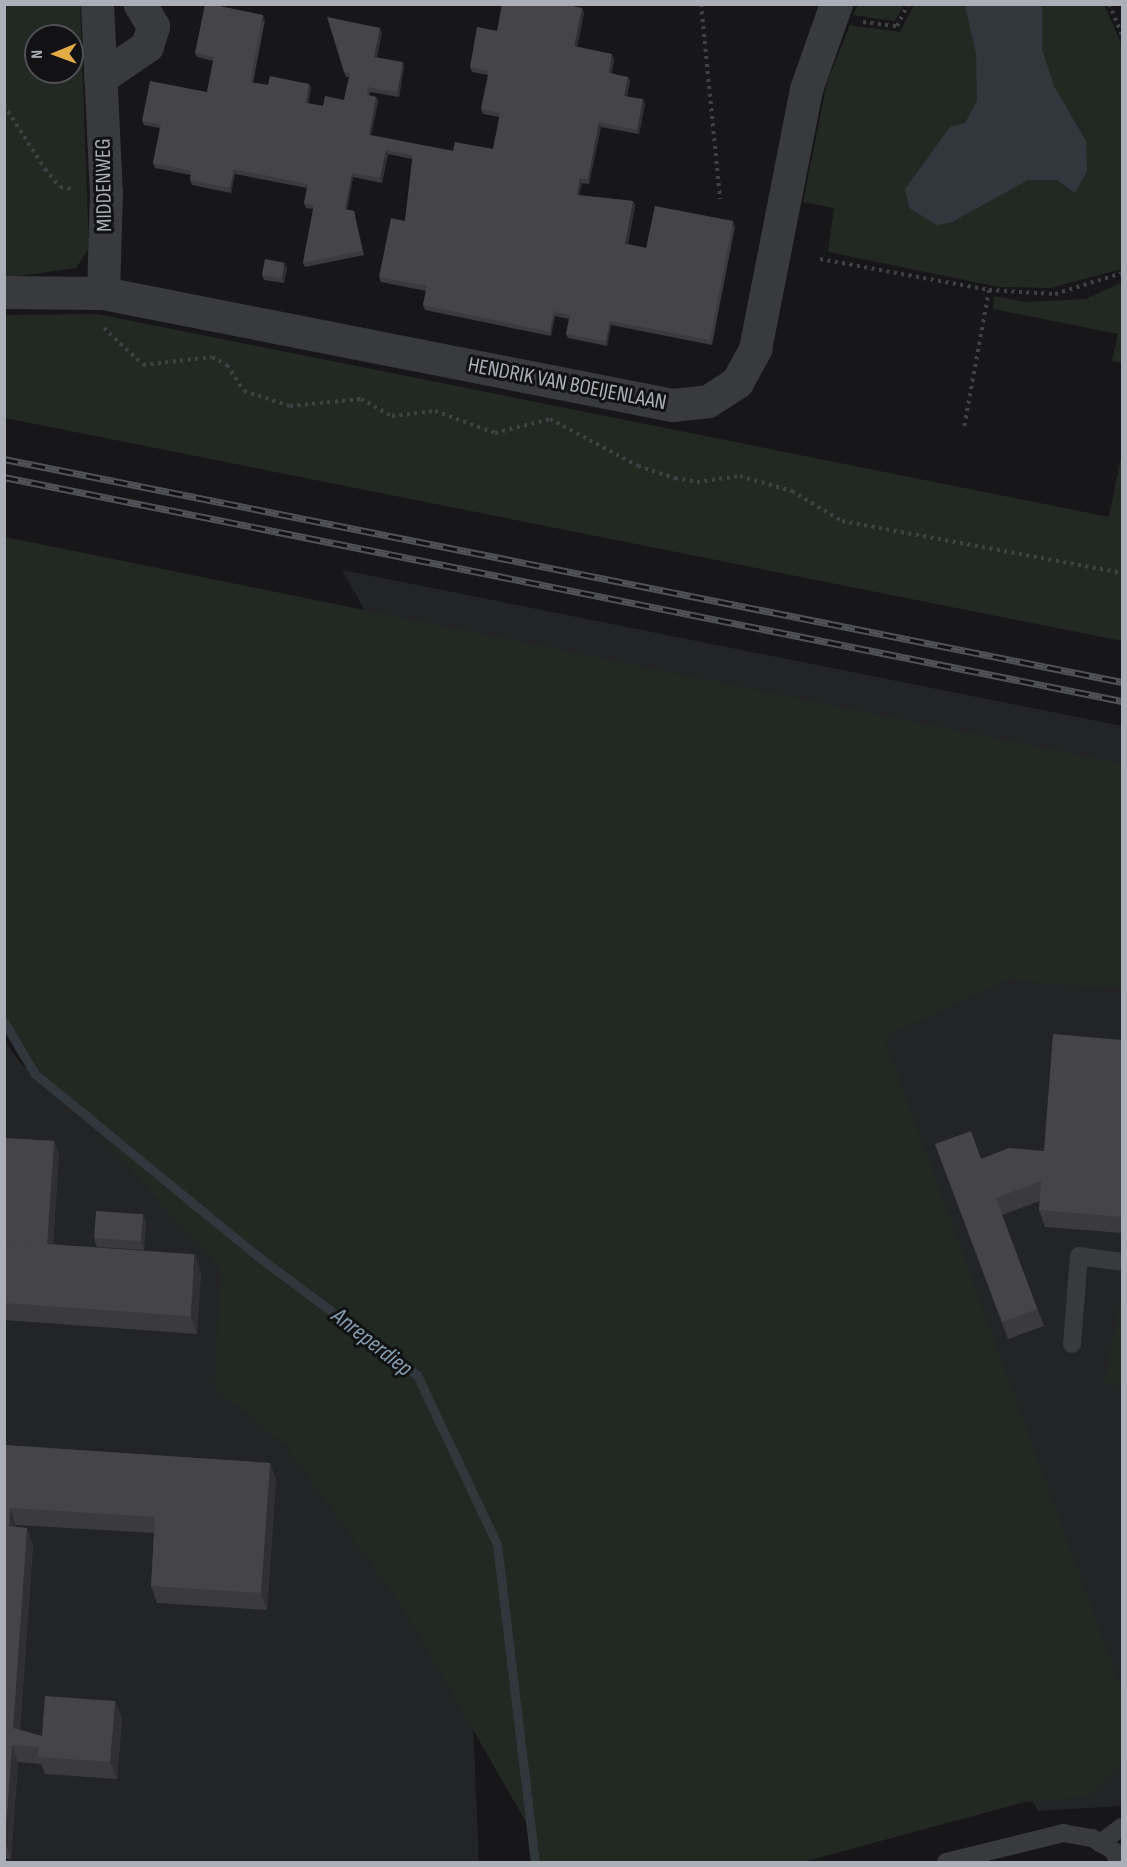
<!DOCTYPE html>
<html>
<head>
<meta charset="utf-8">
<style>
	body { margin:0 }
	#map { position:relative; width:1127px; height:1867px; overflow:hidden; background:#171719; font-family:"Sofia Sans Condensed",sans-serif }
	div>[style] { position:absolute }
	.built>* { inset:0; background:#232426 }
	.green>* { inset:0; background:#222923 }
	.water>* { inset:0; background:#30383e }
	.stream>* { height:9px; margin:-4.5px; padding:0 4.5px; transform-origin:4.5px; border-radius:4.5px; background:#30383e }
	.path>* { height:4px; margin-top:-2px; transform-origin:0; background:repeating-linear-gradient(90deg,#3f4145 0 3px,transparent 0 7.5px) }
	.lane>* { height:18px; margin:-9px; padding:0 9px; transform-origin:9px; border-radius:9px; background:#393a3e }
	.street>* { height:33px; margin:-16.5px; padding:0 16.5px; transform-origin:16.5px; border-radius:16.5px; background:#393a3e }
	.rail>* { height:7px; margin-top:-3.5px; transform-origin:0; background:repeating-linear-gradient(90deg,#121214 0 14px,#505257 0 28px); box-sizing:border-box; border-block:2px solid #505257 }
	.wall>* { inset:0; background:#3b3b3f }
	.shaded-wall>* { inset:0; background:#303033; transform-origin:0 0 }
	.building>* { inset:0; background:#454549; transform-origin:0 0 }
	span { translate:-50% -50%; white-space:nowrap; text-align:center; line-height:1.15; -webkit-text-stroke:6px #121214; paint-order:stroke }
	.street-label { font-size:22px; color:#abafb8 }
	.water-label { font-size:24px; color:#859db0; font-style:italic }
	.frame { position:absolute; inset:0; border:6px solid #abafb8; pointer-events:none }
	.north { position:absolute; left:24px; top:24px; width:60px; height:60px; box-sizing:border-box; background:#121214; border:2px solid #4f5156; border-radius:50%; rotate:269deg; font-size:16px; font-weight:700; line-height:24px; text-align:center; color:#abafb8 }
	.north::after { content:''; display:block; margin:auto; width:21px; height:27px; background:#e3ab45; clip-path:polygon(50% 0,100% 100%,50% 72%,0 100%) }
</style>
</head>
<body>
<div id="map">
	<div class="built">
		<i style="clip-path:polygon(342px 570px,1122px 726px,1122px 1806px,1038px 1811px)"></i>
		<i style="clip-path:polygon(4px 1041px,22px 1065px,247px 1228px,473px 1722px,479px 1862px,5px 1862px)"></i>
	</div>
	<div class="green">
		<i style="clip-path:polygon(evenodd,5px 5px,80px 5px,89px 248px,76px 268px,5px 278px,5px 5px,36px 36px,72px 36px,72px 72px,36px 72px,36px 36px)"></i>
		<i style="clip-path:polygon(858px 5px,858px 4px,904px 5px,895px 21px,853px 15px)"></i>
		<i style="clip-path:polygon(914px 5px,1104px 5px,1122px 45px,1122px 269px,1050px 288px,999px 287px,828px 252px,834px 208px,803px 202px,827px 83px,850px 25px,900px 32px)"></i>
		<i style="clip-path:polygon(1122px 282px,1122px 363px,1112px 361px,1118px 334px,993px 309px,994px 296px,1025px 302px,1086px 299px)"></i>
		<i style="clip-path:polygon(97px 314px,1109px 517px,1122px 452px,1122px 641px,5px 418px,5px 315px)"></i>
		<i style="clip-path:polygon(5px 537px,1122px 764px,1122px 989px,1008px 980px,884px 1037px,1122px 1691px,1122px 1761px,1088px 1797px,1024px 1802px,803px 1862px,539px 1862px,538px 1843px,402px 1606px,285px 1445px,215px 1388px,220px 1269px,101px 1136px,30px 1070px,5px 1031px)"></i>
		<i style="clip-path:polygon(1121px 1298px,1122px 1299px,1122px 1385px,1104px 1384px)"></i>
	</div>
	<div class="water">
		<i style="clip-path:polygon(965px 5px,1042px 5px,1042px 49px,1054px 86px,1086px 141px,1087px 171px,1075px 193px,1057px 180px,1028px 180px,952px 222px,937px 225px,909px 208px,905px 189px,950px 127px,965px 123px,977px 101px,976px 53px)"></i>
	</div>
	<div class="stream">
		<i style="left:4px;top:1022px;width:61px;rotate:59.2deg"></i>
		<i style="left:35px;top:1074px;width:291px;rotate:39.3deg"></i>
		<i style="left:260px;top:1258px;width:196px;rotate:36.7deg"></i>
		<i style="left:417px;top:1375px;width:187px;rotate:64.7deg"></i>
		<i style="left:497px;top:1544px;width:320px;rotate:83.2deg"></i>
	</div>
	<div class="path">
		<i style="left:701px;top:4px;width:196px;rotate:84.4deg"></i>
		<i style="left:1109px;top:4px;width:33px;rotate:67deg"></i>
		<i style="left:863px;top:22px;width:34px;rotate:7deg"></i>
		<i style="left:897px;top:26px;width:25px;rotate:-63deg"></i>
		<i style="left:4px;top:105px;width:76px;rotate:57.4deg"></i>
		<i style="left:45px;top:169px;width:23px;rotate:50deg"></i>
		<i style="left:60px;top:187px;width:12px;rotate:9deg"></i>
		<i style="left:820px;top:259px;width:172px;rotate:10.4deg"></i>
		<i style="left:989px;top:290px;width:139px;rotate:100.3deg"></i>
		<i style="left:989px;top:290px;width:66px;rotate:3.5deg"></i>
		<i style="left:1055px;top:294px;width:70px;rotate:-17.4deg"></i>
		<i style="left:104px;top:328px;width:54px;rotate:43.5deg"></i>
		<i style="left:143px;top:365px;width:69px;rotate:-6.6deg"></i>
		<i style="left:212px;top:357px;width:17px;rotate:28deg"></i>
		<i style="left:227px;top:365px;width:31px;rotate:57deg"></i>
		<i style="left:244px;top:391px;width:48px;rotate:18.1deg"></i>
		<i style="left:290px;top:406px;width:71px;rotate:-5.6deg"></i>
		<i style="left:361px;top:399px;width:35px;rotate:29deg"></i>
		<i style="left:392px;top:416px;width:43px;rotate:-6.6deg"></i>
		<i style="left:435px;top:411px;width:64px;rotate:20.1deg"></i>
		<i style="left:495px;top:433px;width:57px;rotate:-14.3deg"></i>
		<i style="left:550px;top:419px;width:100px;rotate:28.1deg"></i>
		<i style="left:638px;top:466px;width:39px;rotate:18deg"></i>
		<i style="left:675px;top:478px;width:22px;rotate:10deg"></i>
		<i style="left:697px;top:482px;width:43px;rotate:-7.9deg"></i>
		<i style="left:740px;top:476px;width:54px;rotate:16.1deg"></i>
		<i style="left:792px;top:491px;width:58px;rotate:31deg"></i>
		<i style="left:842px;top:521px;width:285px;rotate:10.5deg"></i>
	</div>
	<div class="lane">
		<i style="left:1072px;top:1344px;width:88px;rotate:-85.5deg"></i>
		<i style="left:1079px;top:1256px;width:43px;rotate:7.9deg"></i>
		<i style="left:1100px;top:1843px;width:27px;rotate:-36deg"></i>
		<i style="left:946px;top:1862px;width:121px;rotate:-13.9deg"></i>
		<i style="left:1063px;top:1833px;width:29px;rotate:10deg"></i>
		<i style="left:1092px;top:1838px;width:26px;rotate:31deg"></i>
		<i style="left:1114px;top:1851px;width:12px;rotate:70deg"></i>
	</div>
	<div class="street">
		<i style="left:97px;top:4px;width:188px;rotate:87.3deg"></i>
		<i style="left:106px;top:192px;width:101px;rotate:91.7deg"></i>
		<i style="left:100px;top:78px;width:57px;rotate:-34.2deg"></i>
		<i style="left:147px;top:46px;width:21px;rotate:-73deg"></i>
		<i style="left:153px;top:26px;width:26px;rotate:-121deg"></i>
		<i style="left:4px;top:292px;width:99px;rotate:0.6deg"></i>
		<i style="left:103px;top:293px;width:580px;rotate:11.14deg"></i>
		<i style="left:672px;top:405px;width:36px;rotate:-6deg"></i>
		<i style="left:708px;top:401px;width:35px;rotate:-33deg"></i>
		<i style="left:737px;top:382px;width:38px;rotate:-61deg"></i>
		<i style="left:755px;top:349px;width:265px;rotate:-78.9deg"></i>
		<i style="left:806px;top:89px;width:90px;rotate:-70.6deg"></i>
	</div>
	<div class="rail">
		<i style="left:4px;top:459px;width:1140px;rotate:11.28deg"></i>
		<i style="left:4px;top:477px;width:1140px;rotate:11.33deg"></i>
	</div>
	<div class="wall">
		<i style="clip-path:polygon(582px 8px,584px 13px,577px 47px,614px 59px,612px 73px,630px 81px,627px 96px,645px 104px,639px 134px,601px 127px,589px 184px,582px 183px,579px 195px,633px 201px,635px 206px,628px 244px,646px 248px,735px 226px,712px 345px,611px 325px,607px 346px,568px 338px,566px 334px,569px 319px,555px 316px,551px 336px,425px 310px,423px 305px,426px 291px,381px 282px,379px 277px,405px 221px,412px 159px,388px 154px,382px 183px,353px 177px,347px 210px,354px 211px,364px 255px,305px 267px,303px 263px,313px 209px,306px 208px,304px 203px,307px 188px,235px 174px,231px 193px,192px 185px,190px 180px,191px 175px,155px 168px,153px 163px,160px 128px,144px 125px,142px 121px,207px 92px,213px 61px,197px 57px,195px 53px,265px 20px,253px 83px,268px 85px,309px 84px,311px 88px,308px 103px,323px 106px,344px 100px,349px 77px,346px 77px,344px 72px,382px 33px,377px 57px,404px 67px,399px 97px,370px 92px,369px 95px,376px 97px,378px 101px,371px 135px,453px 151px,493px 149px,500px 117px,483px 114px,481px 109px,488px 75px,472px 72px,470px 67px,497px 31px)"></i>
		<i style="clip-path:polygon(287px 268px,284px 283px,264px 280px,262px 275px)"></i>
		<i style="clip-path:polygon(1122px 1040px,1122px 1233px,1045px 1227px,1039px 1210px,1040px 1201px,1002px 1215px,1044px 1326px,1008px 1339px,935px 1144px,981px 1159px,1044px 1151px)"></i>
		<i style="clip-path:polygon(4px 1138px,54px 1141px,59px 1155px,53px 1244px,201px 1272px,197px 1334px,4px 1320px)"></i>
		<i style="clip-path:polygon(143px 1214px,146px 1223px,144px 1250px,97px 1247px,94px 1238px)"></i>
		<i style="clip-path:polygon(4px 1445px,270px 1463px,276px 1480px,267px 1610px,157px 1603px,151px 1586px,154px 1533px,16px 1525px,16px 1527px,33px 1545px,20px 1730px,42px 1736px,115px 1701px,122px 1718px,117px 1779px,45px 1774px,41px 1764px,18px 1762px,11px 1859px,4px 1858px)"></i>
	</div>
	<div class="shaded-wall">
		<i style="clip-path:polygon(582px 8px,584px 13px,576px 51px,574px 46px)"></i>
		<i style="left:263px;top:15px;width:5px;height:68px;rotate:68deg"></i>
		<i style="clip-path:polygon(380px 28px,382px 33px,376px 61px,374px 57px)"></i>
		<i style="clip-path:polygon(612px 54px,614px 59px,611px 78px,609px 73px)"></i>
		<i style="clip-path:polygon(403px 62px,404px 67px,399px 97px,397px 92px)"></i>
		<i style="clip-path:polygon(628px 77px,630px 81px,626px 100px,624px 96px)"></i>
		<i style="clip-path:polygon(309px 84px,311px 88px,308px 107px,306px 103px)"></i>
		<i style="clip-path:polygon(376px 97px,378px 101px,370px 140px,369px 135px)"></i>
		<i style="clip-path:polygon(643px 99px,645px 104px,639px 134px,637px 130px)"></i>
		<i style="clip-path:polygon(599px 122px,601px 127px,589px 184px,588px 179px)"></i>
		<i style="clip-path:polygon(386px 150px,388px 154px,382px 183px,380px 178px)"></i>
		<i style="clip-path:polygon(234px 169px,235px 174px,231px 193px,230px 188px)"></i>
		<i style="clip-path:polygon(352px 173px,353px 177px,346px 214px,345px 209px)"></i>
		<i style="clip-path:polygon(580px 178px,582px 183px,578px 199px,577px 195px)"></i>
		<i style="clip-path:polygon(633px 201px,635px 206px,627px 248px,625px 244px)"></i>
		<i style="left:733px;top:221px;width:5px;height:121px;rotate:68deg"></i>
		<i style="clip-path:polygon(285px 263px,287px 268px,284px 283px,282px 279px)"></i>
		<i style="clip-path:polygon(554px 311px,555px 316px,551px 336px,550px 332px)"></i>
		<i style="clip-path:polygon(610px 321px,611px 325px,607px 346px,606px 341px)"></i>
		<i style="clip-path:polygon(54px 1141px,59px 1155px,52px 1259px,47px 1246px)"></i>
		<i style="clip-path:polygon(143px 1214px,146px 1223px,144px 1250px,141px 1241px)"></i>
		<i style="clip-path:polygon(195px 1254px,201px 1272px,197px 1334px,191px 1317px)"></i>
		<i style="clip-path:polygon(270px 1463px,276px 1480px,267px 1610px,261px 1593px)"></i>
		<i style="clip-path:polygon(10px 1508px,16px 1525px,15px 1544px,9px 1526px)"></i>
		<i style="clip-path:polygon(27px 1528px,33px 1545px,19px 1745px,13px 1728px)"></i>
		<i style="clip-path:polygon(115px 1701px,122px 1718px,117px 1779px,110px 1762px)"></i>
		<i style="clip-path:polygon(12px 1745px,18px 1762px,11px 1859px,5px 1841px)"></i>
	</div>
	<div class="building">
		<i style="clip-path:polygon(205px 4px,210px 4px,263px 15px,250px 82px,268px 85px,270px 76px,309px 84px,306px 103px,323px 106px,325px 96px,344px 100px,350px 73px,344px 72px,327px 17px,380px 28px,374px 57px,403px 62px,397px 92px,368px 87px,367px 95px,376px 97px,369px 135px,453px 151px,455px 142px,493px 149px,500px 113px,481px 109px,489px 71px,470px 67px,477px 27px,497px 31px,502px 4px,563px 4px,582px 8px,574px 46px,612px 54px,609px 73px,628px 77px,624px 96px,643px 99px,637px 130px,599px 122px,588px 179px,580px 178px,577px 195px,633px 201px,625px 244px,646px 248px,655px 206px,733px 221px,710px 340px,610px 321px,606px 341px,566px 334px,570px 315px,554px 311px,550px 332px,423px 305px,427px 286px,379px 277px,391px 218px,405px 221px,413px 155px,386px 150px,380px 178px,352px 173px,345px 209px,354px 211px,362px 251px,303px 263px,314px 205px,304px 203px,308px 184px,234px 169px,230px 188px,190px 180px,191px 171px,153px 163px,161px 124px,142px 121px,150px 81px,207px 92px,214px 57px,195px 53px)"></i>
		<i style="left:265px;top:259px;width:20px;height:16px;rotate:11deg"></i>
		<i style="clip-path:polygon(1053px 1034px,1122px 1040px,1122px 1217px,1039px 1210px,1041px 1181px,996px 1198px,1037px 1309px,1002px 1322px,935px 1144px,971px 1131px,981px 1159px,1009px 1148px,1044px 1151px)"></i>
		<i style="clip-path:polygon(4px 1138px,54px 1141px,47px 1244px,4px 1241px)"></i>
		<i style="left:96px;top:1211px;width:47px;height:27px;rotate:4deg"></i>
		<i style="left:4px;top:1241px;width:191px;height:62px;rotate:4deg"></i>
		<i style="clip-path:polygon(4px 1445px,270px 1463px,261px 1593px,151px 1586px,155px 1517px,10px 1508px,9px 1526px,27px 1528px,13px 1728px,42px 1736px,45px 1696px,115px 1701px,110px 1762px,38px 1757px,39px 1747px,12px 1745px,5px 1841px)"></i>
	</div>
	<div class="street-label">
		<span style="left:104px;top:185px;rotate:-91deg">MIDDENWEG</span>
		<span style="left:567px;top:384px;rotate:11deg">HENDRIK VAN BOEIJENLAAN</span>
	</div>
	<div class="water-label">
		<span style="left:372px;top:1342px;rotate:38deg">Anreperdiep</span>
	</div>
	<div class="frame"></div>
	<div class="north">N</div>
</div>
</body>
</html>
